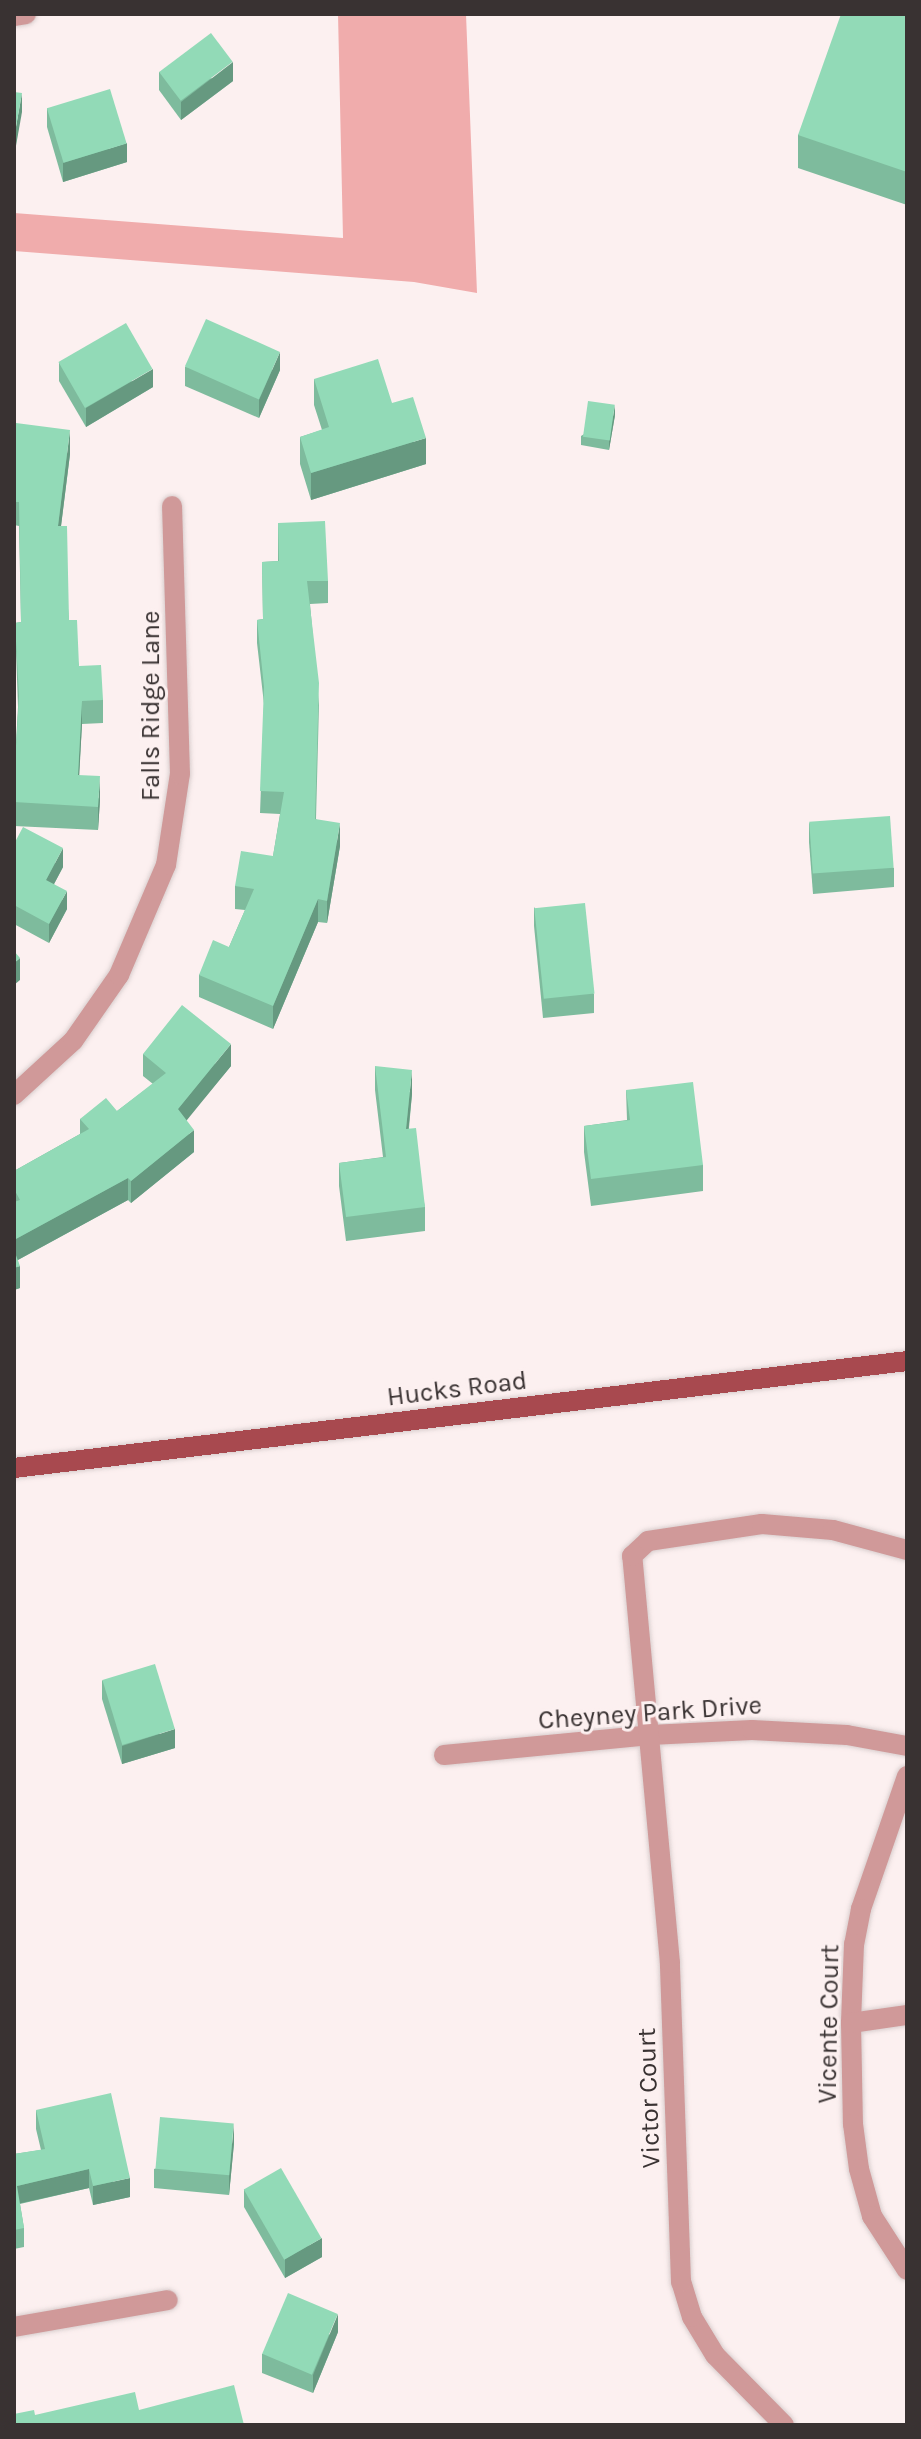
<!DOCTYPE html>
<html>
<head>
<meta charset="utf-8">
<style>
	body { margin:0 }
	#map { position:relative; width:921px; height:2439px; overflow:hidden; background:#fcf0f0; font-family:Karla,sans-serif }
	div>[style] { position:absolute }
	.green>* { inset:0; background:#f0acac }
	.roads { filter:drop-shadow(0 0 2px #d9cece) drop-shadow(0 0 2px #d9cece) }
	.minor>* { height:20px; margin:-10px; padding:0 10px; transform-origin:10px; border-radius:10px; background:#d09999 }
	.major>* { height:20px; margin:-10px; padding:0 10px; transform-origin:10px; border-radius:10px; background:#a8494f }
	.wall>* { inset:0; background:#7ebb9d }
	.shaded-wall>* { inset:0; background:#669980 }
	.building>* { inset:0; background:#92dab7; transform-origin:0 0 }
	span { translate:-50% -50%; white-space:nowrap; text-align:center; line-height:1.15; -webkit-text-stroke:6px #fcf0f0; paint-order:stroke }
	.street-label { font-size:26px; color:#393232 }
	.frame { position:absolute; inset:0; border:16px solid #393232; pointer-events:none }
</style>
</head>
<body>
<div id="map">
	<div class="green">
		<i style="clip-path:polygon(338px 14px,466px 14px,477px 293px,414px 282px,14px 251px,14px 213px,343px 238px)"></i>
	</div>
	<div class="roads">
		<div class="minor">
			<i style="left:14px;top:16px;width:12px;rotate:-9deg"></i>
			<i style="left:14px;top:1095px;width:80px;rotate:-42.5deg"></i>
			<i style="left:73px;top:1041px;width:80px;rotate:-55.1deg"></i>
			<i style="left:119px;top:975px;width:120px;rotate:-66.9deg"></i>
			<i style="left:166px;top:865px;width:92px;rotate:-81.3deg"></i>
			<i style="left:180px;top:774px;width:268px;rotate:-91.7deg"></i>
			<i style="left:444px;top:1755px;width:207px;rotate:-5.5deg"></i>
			<i style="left:650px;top:1735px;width:102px;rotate:-2.8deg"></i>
			<i style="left:752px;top:1730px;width:95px;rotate:3deg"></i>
			<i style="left:847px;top:1735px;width:61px;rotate:10.4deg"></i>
			<i style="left:907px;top:1776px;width:141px;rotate:109.1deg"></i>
			<i style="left:861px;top:1909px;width:36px;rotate:101deg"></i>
			<i style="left:854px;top:1944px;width:79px;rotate:92.2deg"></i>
			<i style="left:851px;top:2023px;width:101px;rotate:88.9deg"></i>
			<i style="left:853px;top:2124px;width:45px;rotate:82.4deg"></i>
			<i style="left:859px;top:2169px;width:49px;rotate:74.5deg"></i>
			<i style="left:872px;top:2216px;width:64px;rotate:57.1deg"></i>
			<i style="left:851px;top:2023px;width:57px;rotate:-8.1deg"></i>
			<i style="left:14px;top:2327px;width:156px;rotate:-9.9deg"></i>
			<i style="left:784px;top:2425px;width:98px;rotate:-134.6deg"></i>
			<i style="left:715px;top:2355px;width:44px;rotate:-121.2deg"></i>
			<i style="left:692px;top:2317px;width:37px;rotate:-107deg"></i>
			<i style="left:681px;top:2282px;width:319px;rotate:-92deg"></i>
			<i style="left:670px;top:1963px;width:409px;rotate:-95.3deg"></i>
			<i style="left:632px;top:1556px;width:22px;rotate:-43deg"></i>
			<i style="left:648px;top:1541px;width:115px;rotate:-8.5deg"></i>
			<i style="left:762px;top:1524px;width:71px;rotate:4.8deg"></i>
			<i style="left:833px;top:1530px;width:77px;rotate:15.1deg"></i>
		</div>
		<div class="major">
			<i style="left:14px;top:1468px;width:899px;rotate:-6.83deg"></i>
		</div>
	</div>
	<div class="wall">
		<i style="clip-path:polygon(907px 14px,907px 205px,798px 168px,798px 135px)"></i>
		<i style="clip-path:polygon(159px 72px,233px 81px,181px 120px,159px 90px)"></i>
		<i style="clip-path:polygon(47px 108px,127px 162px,63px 182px,47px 127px)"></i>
		<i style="clip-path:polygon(59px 362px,153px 387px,86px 427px,59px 381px)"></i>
		<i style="clip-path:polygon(185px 367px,280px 370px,259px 418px,185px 386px)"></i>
		<i style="clip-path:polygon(314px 379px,392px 403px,426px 464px,311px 500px,300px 464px,300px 437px,322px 430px,314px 405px)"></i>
		<i style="clip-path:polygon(615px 415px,609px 450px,581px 445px,581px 436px)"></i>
		<i style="clip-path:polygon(14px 439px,70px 454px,61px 526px,69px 620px,79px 666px,103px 700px,103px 723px,82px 724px,79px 775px,100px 800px,98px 830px,14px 826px,14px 779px,18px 707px,15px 623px,21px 622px,19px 526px,14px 525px)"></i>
		<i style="clip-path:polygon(278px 523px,328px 581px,328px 603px,310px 604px,319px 705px,316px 819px,340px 846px,327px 923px,318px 922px,273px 1029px,199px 997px,199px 975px,229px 947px,245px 910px,235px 909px,235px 886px,273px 856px,280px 814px,260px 813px,264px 704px,257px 643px,257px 620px,263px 619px,262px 562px,278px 561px)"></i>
		<i style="clip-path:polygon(809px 823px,894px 868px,894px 887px,813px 894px,809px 842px)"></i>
		<i style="clip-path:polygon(14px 844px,63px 867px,54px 884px,67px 909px,49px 943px,14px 924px)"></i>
		<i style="clip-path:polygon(534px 907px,594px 994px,594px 1013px,543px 1018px,534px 926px)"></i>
		<i style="clip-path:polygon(143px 1054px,231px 1066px,186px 1120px,194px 1152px,131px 1203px,128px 1200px,18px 1260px,20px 1288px,14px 1290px,14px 1171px,80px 1134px,80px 1119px,117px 1111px,153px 1084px,143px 1076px)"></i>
		<i style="clip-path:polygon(375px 1066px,412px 1094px,409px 1128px,425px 1207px,425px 1231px,346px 1241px,339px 1186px,339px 1163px,383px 1157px,375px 1090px)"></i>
		<i style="clip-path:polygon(626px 1090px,703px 1165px,703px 1191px,591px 1206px,584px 1152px,584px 1126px,627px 1120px)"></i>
		<i style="clip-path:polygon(102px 1680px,175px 1748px,122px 1764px,102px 1699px)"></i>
		<i style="clip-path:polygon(36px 2110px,130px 2197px,93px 2205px,89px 2188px,20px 2204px,24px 2228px,24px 2247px,14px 2249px,14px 2154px,41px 2150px,36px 2129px)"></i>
		<i style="clip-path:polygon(234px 2143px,229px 2195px,154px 2188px,154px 2169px)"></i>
		<i style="clip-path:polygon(244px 2189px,322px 2257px,285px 2278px,244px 2207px)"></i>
		<i style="clip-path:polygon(338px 2332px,313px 2393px,262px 2373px,262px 2354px)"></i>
	</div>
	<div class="shaded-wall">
		<i style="clip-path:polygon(233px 62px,233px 81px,181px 120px,181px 102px)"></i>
		<i style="clip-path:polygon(22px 93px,22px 112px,14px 157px,14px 138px)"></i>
		<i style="clip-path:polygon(127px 143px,127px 162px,63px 182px,63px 163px)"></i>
		<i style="clip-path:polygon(280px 352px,280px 370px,259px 418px,259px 400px)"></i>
		<i style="clip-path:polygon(153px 369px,153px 387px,86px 427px,86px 408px)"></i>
		<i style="clip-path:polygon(615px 405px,615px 415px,609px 450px,609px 440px)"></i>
		<i style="clip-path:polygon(70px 430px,70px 454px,58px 550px,58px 526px)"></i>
		<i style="clip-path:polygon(426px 438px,426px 464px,311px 500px,311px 473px)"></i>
		<i style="clip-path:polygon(82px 701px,82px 724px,78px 798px,78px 775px)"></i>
		<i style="clip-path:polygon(100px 776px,100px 800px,98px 830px,98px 807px)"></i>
		<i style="clip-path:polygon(340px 823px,340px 846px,327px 923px,327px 901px)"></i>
		<i style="clip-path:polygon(63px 848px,63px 867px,46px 899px,46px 880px)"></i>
		<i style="clip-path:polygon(67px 891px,67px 909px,49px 943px,49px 924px)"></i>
		<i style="clip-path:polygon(318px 899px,318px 922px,273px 1029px,273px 1006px)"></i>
		<i style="clip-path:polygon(20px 958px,20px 980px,14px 985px,14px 963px)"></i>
		<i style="clip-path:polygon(231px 1044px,231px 1066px,178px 1131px,178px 1109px)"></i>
		<i style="clip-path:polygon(412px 1070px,412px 1094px,406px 1152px,406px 1129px)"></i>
		<i style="clip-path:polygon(194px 1130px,194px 1152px,131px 1203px,131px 1181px)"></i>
		<i style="clip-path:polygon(128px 1178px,128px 1200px,14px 1262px,14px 1240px)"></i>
		<i style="clip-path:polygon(20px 1266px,20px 1288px,14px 1290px,14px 1268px)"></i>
		<i style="clip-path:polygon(175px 1729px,175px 1748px,122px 1764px,122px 1746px)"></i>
		<i style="clip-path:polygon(234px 2124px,234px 2143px,229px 2195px,229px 2176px)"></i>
		<i style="clip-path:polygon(89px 2169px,89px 2188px,17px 2204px,17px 2186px)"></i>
		<i style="clip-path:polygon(130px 2178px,130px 2197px,93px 2205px,93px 2186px)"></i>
		<i style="clip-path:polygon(322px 2238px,322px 2257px,285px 2278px,285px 2259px)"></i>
		<i style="clip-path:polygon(338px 2314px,338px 2332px,313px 2393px,313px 2375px)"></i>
	</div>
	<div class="building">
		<i style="clip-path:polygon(841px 14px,907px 14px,907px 172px,798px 135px)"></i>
		<i style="left:211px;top:33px;width:36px;height:65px;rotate:53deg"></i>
		<i style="left:110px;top:89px;width:57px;height:66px;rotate:73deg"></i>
		<i style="clip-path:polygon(14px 92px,22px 93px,14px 138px)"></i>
		<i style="left:206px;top:319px;width:81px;height:52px;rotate:24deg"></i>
		<i style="left:126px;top:323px;width:53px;height:78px;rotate:60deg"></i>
		<i style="clip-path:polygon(378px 359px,392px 403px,413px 397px,426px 438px,311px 473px,300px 437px,329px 427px,314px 379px)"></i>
		<i style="left:588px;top:401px;width:27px;height:36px;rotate:8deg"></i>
		<i style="clip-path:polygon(16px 423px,70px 430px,58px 526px,67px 526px,69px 620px,77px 620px,79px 666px,101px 665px,103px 700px,82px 701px,78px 775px,100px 776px,98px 807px,14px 802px,14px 779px,19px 696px,15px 623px,21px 622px,19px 502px,14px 502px,14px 439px)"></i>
		<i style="clip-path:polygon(325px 521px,328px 581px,307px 581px,319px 683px,315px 819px,340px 823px,327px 901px,318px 899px,273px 1006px,199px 975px,213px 940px,229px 947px,254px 889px,235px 886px,241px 851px,273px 856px,284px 792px,260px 791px,264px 687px,257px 620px,263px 619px,262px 562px,279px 561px,278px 523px)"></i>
		<i style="left:890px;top:816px;width:52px;height:81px;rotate:86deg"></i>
		<i style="clip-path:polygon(23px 827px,63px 848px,46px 880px,67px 891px,49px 924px,14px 905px,14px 844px)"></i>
		<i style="left:585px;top:903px;width:91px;height:51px;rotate:84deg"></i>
		<i style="clip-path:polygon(14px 951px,20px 958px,14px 963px)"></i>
		<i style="clip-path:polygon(182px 1005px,231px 1044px,178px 1109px,194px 1130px,131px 1181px,128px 1178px,14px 1240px,14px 1202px,20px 1200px,14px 1189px,14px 1171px,89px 1129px,80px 1119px,106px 1098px,117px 1111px,166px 1073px,143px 1054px)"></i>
		<i style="clip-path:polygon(375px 1066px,412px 1070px,406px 1129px,416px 1128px,425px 1207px,346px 1217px,339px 1163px,386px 1157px)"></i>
		<i style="clip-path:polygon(693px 1082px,703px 1165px,591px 1179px,584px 1126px,630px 1120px,626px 1090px)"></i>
		<i style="clip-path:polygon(14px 1250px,20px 1266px,14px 1268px)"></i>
		<i style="left:155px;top:1664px;width:68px;height:55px;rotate:73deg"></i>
		<i style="clip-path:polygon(111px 2093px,130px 2178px,93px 2186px,89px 2169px,17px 2186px,24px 2228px,14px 2230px,14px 2154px,45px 2149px,36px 2110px)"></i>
		<i style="left:160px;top:2117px;width:74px;height:52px;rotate:5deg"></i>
		<i style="left:281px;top:2168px;width:81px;height:43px;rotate:60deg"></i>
		<i style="left:288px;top:2293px;width:54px;height:66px;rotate:23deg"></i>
		<i style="clip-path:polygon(234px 2385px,244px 2425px,14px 2425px,14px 2414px,34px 2410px,35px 2415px,135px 2392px,139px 2410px)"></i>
	</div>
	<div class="street-label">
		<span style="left:151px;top:706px;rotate:-90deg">Falls Ridge Lane</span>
		<span style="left:457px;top:1389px;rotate:-7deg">Hucks Road</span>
		<span style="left:650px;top:1713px;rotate:-4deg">Cheyney Park Drive</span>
		<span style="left:829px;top:2024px;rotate:-89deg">Vicente Court</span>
		<span style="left:649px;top:2098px;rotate:-92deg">Victor Court</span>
	</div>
	<div class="frame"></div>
</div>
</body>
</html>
